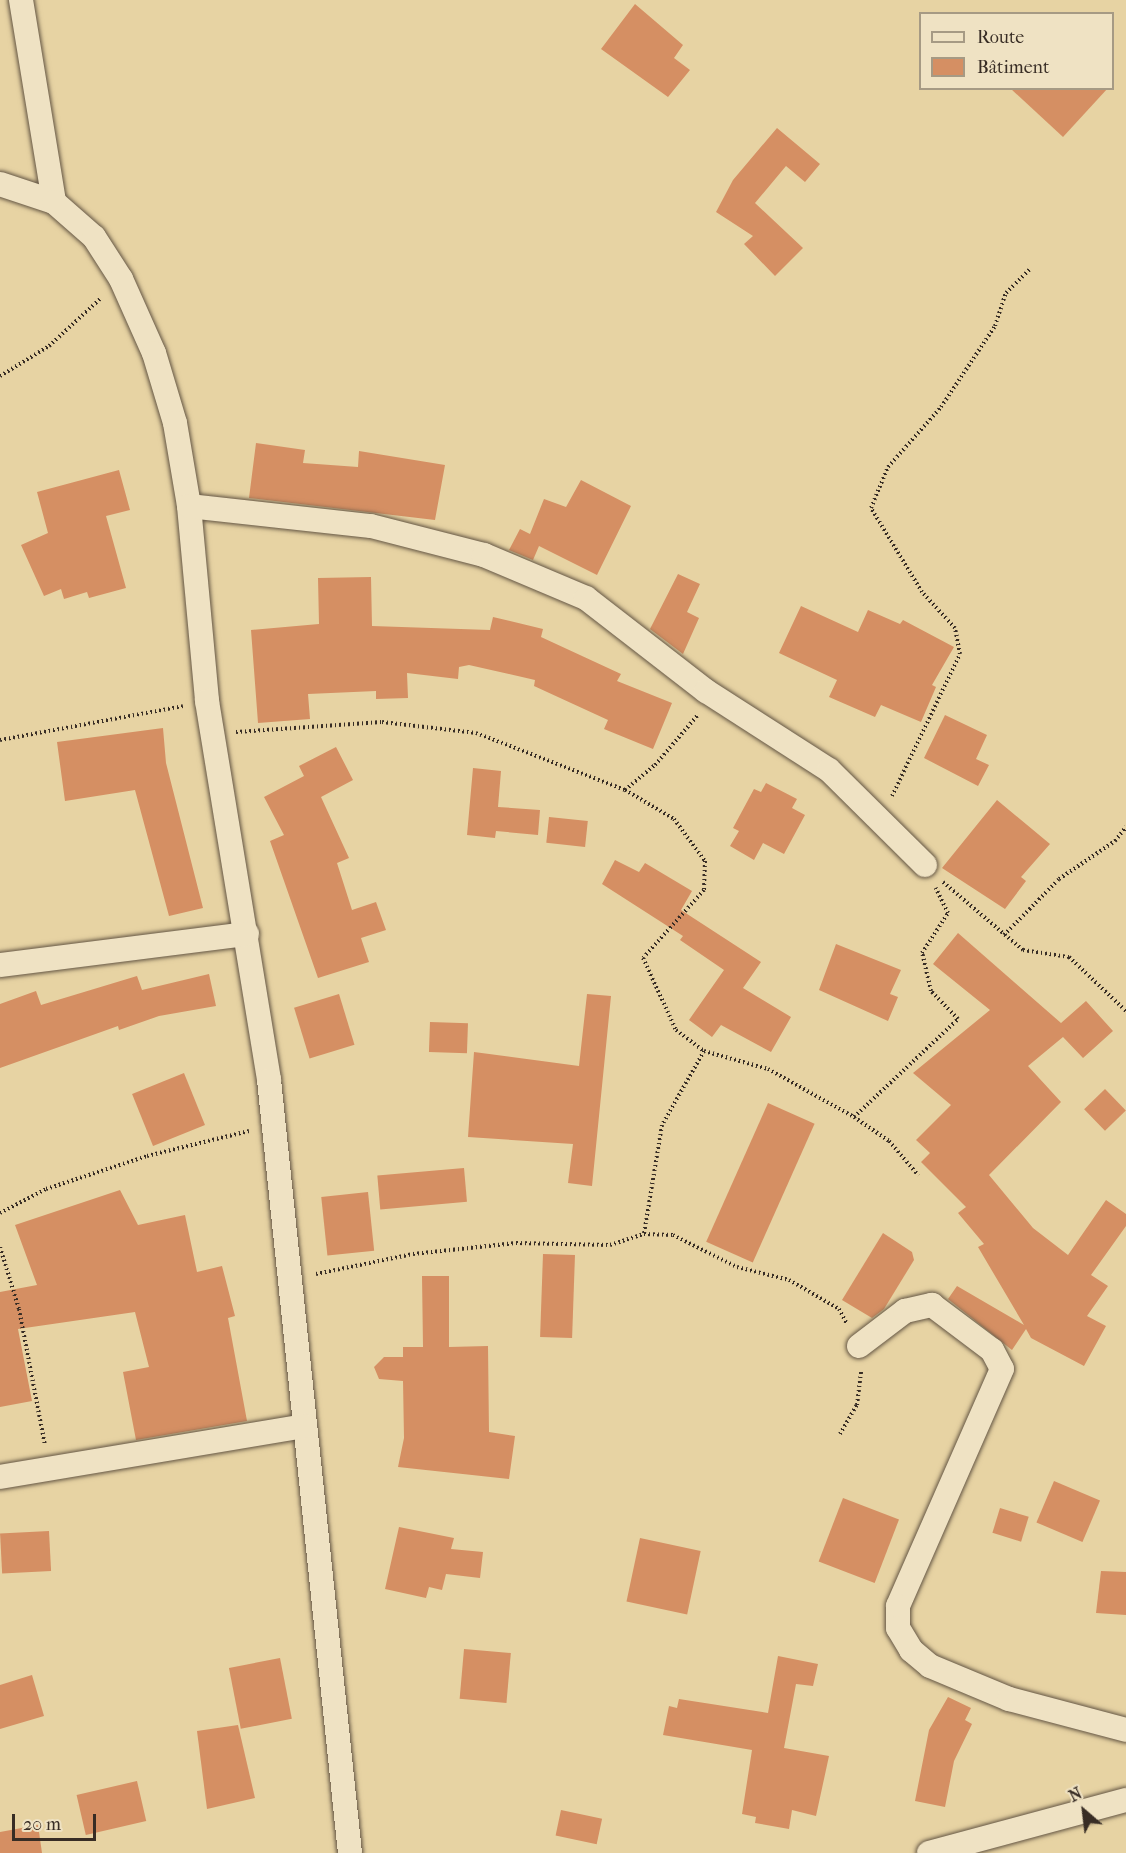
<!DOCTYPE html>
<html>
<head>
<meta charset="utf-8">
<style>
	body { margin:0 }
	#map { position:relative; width:1126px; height:1853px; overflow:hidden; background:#e7d3a3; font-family:"IM FELL French Canon",serif }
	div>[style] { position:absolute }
	.building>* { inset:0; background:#d58f63; transform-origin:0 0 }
	.path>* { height:4px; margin-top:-2px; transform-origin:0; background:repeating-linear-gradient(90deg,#382d25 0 1.5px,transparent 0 4.5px) }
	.roads { filter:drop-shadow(0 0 2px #645644) drop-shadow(0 0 2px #645644) }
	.minor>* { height:24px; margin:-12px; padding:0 12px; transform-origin:12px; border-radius:12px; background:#efe2c3 }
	span { translate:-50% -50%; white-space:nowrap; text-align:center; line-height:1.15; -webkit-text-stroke:5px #efe2c3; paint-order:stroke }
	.legend { position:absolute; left:919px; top:12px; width:195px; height:78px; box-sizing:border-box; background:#efe2c3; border:2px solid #a69a84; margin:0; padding:8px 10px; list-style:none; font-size:18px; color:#382d25 }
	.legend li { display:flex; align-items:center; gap:12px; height:30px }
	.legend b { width:30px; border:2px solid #a69a84 }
	.north { position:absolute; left:1054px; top:1781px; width:60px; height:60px; -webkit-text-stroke:4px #efe2c3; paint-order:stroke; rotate:332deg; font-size:16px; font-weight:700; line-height:24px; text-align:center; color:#382d25 }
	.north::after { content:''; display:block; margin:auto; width:21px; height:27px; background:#382d25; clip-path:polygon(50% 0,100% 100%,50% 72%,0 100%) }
	.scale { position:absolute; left:12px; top:1814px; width:84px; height:27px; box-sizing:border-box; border:3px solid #382d25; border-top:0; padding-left:8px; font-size:18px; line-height:21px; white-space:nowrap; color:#382d25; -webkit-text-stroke:4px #efe2c3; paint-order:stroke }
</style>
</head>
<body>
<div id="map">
	<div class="building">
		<i style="clip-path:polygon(635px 4px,683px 45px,674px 58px,690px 70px,668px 97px,601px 49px)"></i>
		<i style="clip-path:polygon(1010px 88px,1108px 88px,1063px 137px)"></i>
		<i style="clip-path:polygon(777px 128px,820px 164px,805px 182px,786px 166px,755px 203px,803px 248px,775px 276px,744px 244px,753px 236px,716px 212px,733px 180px)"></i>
		<i style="clip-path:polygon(256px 443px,305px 450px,303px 463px,358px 467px,359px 451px,445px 465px,435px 520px,249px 498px)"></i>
		<i style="clip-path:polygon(119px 470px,130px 510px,106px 516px,126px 588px,89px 598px,87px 592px,64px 599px,61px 589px,44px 596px,21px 545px,48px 533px,37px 492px)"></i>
		<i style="clip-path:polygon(581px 480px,631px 506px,597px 575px,539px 546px,533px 560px,509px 550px,520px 529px,530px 534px,544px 499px,566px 507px)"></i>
		<i style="clip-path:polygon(678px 574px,700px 584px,687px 612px,699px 618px,683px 654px,650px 629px)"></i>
		<i style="clip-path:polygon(371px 577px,372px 626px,490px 630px,493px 617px,543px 629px,541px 637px,621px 674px,617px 681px,672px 703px,653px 749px,604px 729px,608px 720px,534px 686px,535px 680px,469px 665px,459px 667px,458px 679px,407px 673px,408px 698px,376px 699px,376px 691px,308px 694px,310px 719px,258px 723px,251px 630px,319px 624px,318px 578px)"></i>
		<i style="clip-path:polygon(801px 606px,858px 632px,868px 610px,900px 624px,903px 620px,954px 647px,932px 685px,936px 687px,921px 722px,881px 705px,875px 717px,829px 697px,837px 680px,779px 653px)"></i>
		<i style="clip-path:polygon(945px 715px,987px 735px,976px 759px,989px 765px,978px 786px,924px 758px)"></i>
		<i style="clip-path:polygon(163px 728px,166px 763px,203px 908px,169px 916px,135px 790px,65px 801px,57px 742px)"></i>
		<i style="clip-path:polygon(336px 747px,353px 780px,321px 797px,349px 858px,337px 863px,352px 910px,376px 902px,386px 930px,361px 938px,369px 962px,318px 978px,270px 841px,284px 835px,264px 797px,304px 776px,299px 766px)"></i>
		<i style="clip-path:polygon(473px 768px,501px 771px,498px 807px,540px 810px,538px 835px,496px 831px,495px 838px,467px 835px)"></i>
		<i style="clip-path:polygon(766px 783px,797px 799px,792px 808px,805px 815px,784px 854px,763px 843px,754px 860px,730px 846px,739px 831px,733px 828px,754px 789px,761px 792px)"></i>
		<i style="clip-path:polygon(997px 800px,1050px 844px,1021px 877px,1026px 881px,1005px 909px,942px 868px)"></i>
		<i style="left:549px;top:817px;width:39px;height:26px;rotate:6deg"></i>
		<i style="clip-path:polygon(615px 860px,639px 872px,645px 863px,692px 891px,681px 910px,761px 962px,743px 988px,791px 1017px,771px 1052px,721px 1025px,712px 1037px,689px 1020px,724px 970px,680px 940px,683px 936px,602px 884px)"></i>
		<i style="clip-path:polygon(958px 933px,1061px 1023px,1086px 1001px,1113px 1031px,1083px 1058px,1063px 1037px,1028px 1066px,1061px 1102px,989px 1175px,1033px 1228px,1068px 1255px,1106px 1200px,1126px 1214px,1126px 1226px,1091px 1275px,1108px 1286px,1087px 1316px,1106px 1326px,1084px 1366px,1031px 1338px,1026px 1329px,1012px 1350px,948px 1299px,957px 1286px,1024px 1325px,978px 1247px,984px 1244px,958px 1213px,966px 1207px,921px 1162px,930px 1153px,916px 1140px,951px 1105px,913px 1073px,990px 1010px,933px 964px)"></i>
		<i style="clip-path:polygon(836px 944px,901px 970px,890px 994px,898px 997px,888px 1021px,819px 990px)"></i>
		<i style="clip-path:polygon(209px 974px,216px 1006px,159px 1016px,119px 1030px,118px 1026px,0 1068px,0 1004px,36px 991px,41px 1005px,137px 976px,142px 990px)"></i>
		<i style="left:339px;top:994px;width:53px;height:47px;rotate:73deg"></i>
		<i style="clip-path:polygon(587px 994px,611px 996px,592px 1186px,568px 1183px,573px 1144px,468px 1137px,474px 1052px,579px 1066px)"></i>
		<i style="left:430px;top:1022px;width:38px;height:30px;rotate:2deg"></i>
		<i style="left:184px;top:1073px;width:56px;height:56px;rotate:68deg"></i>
		<i style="left:1105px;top:1089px;width:30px;height:29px;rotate:46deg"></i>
		<i style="left:768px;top:1103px;width:51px;height:152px;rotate:24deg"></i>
		<i style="left:464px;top:1168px;width:34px;height:87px;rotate:85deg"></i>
		<i style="clip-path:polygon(120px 1190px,138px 1225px,185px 1215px,197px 1272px,222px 1266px,235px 1316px,228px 1318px,247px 1421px,136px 1440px,123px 1372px,149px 1367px,135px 1312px,18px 1329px,32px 1401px,0 1407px,0 1292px,37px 1285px,15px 1225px)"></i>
		<i style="left:368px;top:1192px;width:59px;height:47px;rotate:84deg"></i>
		<i style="clip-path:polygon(883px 1233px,912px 1252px,914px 1260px,884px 1309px,872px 1318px,842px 1300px)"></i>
		<i style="left:543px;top:1254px;width:32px;height:83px;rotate:2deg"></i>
		<i style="clip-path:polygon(422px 1276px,449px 1276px,449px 1347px,488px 1346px,489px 1432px,515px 1436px,509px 1479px,398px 1467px,404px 1438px,403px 1381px,379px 1379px,374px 1367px,384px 1357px,403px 1357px,403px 1347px,423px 1347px)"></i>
		<i style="left:1054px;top:1481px;width:50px;height:45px;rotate:23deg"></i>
		<i style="left:843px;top:1498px;width:60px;height:68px;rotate:21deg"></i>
		<i style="left:1000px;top:1508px;width:30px;height:26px;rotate:17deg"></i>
		<i style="clip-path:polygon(399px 1527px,454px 1538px,451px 1549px,483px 1552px,480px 1578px,446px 1574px,442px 1590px,429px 1587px,426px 1598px,385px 1589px)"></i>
		<i style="left:49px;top:1531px;width:40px;height:49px;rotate:87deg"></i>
		<i style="left:640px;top:1538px;width:62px;height:65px;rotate:12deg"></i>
		<i style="clip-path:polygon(1101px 1571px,1126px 1572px,1126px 1615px,1096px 1613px)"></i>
		<i style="left:464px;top:1649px;width:47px;height:50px;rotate:5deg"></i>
		<i style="clip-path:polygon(778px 1656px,818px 1664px,813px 1686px,796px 1684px,784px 1748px,829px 1756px,816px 1816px,792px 1810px,789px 1829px,755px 1823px,756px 1817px,742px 1814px,752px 1750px,663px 1735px,669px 1706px,677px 1708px,679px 1699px,768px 1713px)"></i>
		<i style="left:280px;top:1658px;width:62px;height:52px;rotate:79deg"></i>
		<i style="clip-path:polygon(32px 1675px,44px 1716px,0 1729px,0 1685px)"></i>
		<i style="clip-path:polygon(948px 1697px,971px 1708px,965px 1720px,972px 1724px,954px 1761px,945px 1807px,915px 1801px,929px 1730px)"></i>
		<i style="clip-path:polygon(238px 1725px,255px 1798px,207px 1809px,197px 1731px)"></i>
		<i style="left:137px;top:1781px;width:41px;height:62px;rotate:77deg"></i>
		<i style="left:561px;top:1810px;width:42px;height:26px;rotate:12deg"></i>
		<i style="clip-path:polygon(38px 1825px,42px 1853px,0 1853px,0 1832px)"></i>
	</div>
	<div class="path">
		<i style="left:0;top:376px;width:57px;rotate:-31.5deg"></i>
		<i style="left:49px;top:346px;width:71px;rotate:-42.7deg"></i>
		<i style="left:236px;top:732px;width:146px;rotate:-3.9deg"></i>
		<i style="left:382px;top:722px;width:95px;rotate:6.7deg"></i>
		<i style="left:476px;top:733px;width:160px;rotate:20.9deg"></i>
		<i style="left:625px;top:790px;width:57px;rotate:30.6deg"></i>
		<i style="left:674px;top:819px;width:52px;rotate:53.6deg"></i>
		<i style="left:705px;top:861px;width:29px;rotate:92deg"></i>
		<i style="left:704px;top:890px;width:91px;rotate:131.9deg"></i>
		<i style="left:643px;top:958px;width:79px;rotate:65.4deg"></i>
		<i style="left:676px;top:1030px;width:35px;rotate:37deg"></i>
		<i style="left:704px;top:1051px;width:85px;rotate:119.6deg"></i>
		<i style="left:662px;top:1125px;width:110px;rotate:99.4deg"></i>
		<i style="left:0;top:740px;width:186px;rotate:-10.5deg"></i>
		<i style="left:625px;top:790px;width:39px;rotate:-40deg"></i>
		<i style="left:655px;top:765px;width:65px;rotate:-49.4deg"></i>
		<i style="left:892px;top:796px;width:157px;rotate:-64.4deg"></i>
		<i style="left:960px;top:654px;width:26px;rotate:-101deg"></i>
		<i style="left:955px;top:628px;width:49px;rotate:-132.5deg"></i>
		<i style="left:922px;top:592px;width:98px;rotate:-121.3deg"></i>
		<i style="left:871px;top:508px;width:44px;rotate:-67.5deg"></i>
		<i style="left:888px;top:467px;width:80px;rotate:-48.5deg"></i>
		<i style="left:941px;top:407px;width:97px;rotate:-56.3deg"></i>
		<i style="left:995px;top:326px;width:35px;rotate:-72deg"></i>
		<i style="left:1006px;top:293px;width:35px;rotate:-45deg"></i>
		<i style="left:943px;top:882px;width:105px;rotate:40.4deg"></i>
		<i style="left:1023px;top:950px;width:47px;rotate:8.7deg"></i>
		<i style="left:1069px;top:957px;width:79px;rotate:43.5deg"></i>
		<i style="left:1004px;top:935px;width:78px;rotate:-45.5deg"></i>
		<i style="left:1059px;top:879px;width:68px;rotate:-34.2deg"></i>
		<i style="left:1115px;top:841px;width:18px;rotate:-52deg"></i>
		<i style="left:704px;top:1051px;width:66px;rotate:15.7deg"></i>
		<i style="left:768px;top:1069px;width:98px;rotate:29.2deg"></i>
		<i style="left:854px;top:1117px;width:42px;rotate:34.4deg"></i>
		<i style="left:889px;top:1141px;width:45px;rotate:49.5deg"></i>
		<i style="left:854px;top:1117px;width:143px;rotate:-43.3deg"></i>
		<i style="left:958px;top:1019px;width:39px;rotate:-134deg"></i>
		<i style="left:931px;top:991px;width:39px;rotate:-103deg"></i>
		<i style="left:922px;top:953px;width:48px;rotate:-57deg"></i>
		<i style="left:948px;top:913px;width:28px;rotate:-116deg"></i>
		<i style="left:0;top:1213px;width:52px;rotate:-27.6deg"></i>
		<i style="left:46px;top:1189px;width:106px;rotate:-18.1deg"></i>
		<i style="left:147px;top:1156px;width:105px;rotate:-13.8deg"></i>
		<i style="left:0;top:1247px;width:65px;rotate:73deg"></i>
		<i style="left:19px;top:1309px;width:138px;rotate:79.2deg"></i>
		<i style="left:316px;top:1274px;width:99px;rotate:-11.7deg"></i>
		<i style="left:413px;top:1254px;width:104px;rotate:-6.1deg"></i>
		<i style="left:516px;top:1243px;width:94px;rotate:1.2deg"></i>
		<i style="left:610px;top:1245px;width:36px;rotate:-18deg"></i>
		<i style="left:644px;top:1234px;width:29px;rotate:2deg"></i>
		<i style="left:673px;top:1235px;width:72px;rotate:26.6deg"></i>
		<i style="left:737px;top:1267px;width:54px;rotate:14deg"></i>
		<i style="left:789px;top:1280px;width:58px;rotate:30.1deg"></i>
		<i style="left:839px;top:1309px;width:17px;rotate:62deg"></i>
		<i style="left:840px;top:1434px;width:34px;rotate:-60deg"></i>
		<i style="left:857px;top:1405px;width:34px;rotate:-83deg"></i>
	</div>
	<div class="roads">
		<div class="minor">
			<i style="left:21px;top:0;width:205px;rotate:80.7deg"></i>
			<i style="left:0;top:184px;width:57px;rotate:18.4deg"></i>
			<i style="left:54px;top:202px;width:53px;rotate:41.2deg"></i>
			<i style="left:94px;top:237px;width:50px;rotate:57.3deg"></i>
			<i style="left:121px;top:279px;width:81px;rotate:66deg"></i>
			<i style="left:154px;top:353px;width:73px;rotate:73.3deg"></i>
			<i style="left:175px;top:423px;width:84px;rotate:80.4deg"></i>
			<i style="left:189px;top:506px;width:196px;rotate:84.7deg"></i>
			<i style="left:207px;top:701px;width:384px;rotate:80.7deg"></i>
			<i style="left:269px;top:1080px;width:777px;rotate:84.02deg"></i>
			<i style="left:189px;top:506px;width:183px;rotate:6.3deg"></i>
			<i style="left:371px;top:526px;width:117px;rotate:14.4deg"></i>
			<i style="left:484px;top:555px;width:111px;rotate:22.9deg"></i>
			<i style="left:586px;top:598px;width:152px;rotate:37.8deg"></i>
			<i style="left:706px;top:691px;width:146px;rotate:32.7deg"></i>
			<i style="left:829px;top:770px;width:135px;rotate:44.7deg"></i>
			<i style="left:0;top:965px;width:249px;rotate:-7.2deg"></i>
			<i style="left:859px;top:1346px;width:58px;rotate:-37.3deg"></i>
			<i style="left:905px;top:1311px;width:28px;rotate:-13deg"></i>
			<i style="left:932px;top:1305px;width:75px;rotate:36.9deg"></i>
			<i style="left:992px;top:1350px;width:21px;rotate:62deg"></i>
			<i style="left:1002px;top:1369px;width:259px;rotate:113.7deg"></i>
			<i style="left:898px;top:1606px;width:22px;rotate:90deg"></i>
			<i style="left:898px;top:1628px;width:26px;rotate:59deg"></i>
			<i style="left:911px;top:1650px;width:25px;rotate:40deg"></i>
			<i style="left:930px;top:1666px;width:86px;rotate:22.7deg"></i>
			<i style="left:1009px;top:1699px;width:121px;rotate:14.8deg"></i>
			<i style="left:0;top:1477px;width:309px;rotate:-9.5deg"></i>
			<i style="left:929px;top:1853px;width:204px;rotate:-15.1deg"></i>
		</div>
	</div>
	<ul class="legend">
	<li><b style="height:8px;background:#efe2c3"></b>Route</li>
	<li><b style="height:16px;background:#d58f63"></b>Bâtiment</li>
	</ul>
	<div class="north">N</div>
	<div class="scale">20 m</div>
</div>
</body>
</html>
